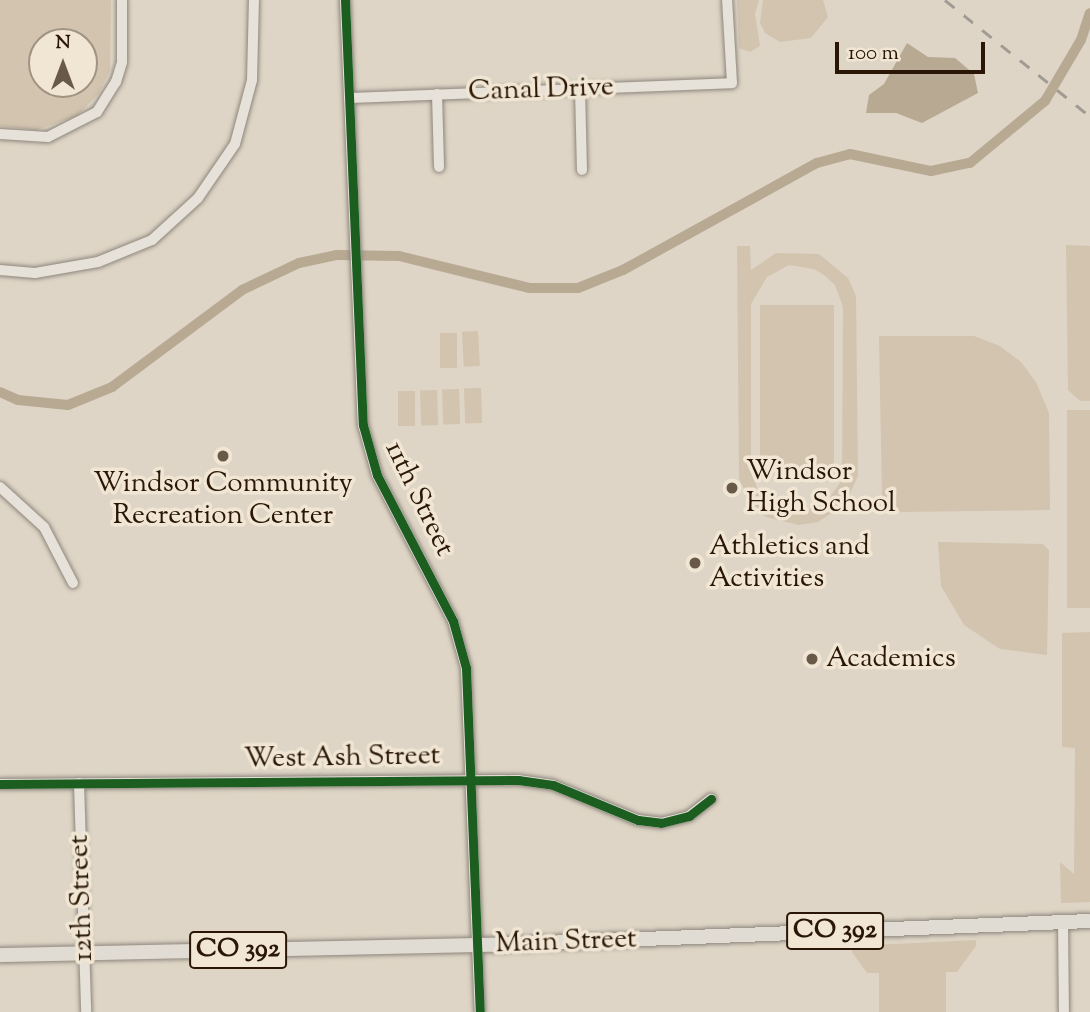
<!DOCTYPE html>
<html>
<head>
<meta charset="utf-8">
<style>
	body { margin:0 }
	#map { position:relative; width:1090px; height:1012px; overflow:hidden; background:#ded5c6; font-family:"Sorts Mill Goudy",serif }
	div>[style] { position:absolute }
	.green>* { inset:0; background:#d2c4af; transform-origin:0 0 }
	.water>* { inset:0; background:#b8a993 }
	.canal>* { height:10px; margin:-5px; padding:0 5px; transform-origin:5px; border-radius:5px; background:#b8a993 }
	.roads { filter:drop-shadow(0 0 2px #8e867c) drop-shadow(0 0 2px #8e867c) }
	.minor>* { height:10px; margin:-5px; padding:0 5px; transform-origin:5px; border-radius:5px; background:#e6e1d9 }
	.major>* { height:14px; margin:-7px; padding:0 7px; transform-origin:7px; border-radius:7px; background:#e1dcd3 }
	.rail>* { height:2.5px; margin-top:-1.25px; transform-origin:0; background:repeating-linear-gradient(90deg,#a19b94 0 12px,transparent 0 24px) }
	.cycleway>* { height:9px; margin:-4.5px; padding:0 4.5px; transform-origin:4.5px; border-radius:4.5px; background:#1b5e20 }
	.dots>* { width:19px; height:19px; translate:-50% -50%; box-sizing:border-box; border:4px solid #f0e6d3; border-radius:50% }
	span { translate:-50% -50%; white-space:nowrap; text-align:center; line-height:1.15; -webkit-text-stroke:7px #f0e6d3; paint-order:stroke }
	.shield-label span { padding:2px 5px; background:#f0e6d3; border:2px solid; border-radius:5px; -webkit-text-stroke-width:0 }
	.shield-label { font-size:26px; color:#291605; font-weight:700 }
	.street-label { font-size:28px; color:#291605 }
	.poi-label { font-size:28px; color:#291605 }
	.left { translate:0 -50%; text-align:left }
	.north { position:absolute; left:28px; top:28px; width:70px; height:70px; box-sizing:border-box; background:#f0e6d3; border:2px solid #a09381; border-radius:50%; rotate:0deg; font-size:19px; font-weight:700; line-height:28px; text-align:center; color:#291605 }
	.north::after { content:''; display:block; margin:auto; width:24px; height:32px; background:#685949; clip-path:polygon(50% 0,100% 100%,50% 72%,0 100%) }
	.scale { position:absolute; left:835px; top:42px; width:150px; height:32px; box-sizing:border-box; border:4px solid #291605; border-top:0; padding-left:9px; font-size:21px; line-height:24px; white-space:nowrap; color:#291605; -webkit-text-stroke:5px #f0e6d3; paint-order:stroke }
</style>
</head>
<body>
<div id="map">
	<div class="green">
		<i style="clip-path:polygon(evenodd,0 0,111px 0,110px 70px,99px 93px,77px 116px,36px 130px,0 126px,0 0,42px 42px,84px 42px,84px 84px,42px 84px,42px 42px)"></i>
		<i style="clip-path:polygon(737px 0,759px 0,755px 14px,760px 46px,750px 52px,739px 48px)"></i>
		<i style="clip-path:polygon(763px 0,823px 0,828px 17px,811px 38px,780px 42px,765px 33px,760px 23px)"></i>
		<i style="clip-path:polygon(1066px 245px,1090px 246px,1090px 401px,1080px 401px,1068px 390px)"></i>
		<i style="clip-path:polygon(evenodd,737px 246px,750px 246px,751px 270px,776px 253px,819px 254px,848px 278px,856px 296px,858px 476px,845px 504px,818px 522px,799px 525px,766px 517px,753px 507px,739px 479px,737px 246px,789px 265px,814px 269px,824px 275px,835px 285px,843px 307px,842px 480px,827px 501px,805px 511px,784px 509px,769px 500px,757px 488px,751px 471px,751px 304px,767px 277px,789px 265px)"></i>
		<i style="left:760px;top:305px;width:74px;height:166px"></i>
		<i style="left:478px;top:331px;width:35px;height:16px;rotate:87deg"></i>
		<i style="left:440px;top:333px;width:17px;height:35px"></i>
		<i style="clip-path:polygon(879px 336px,974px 336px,1000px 346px,1021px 362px,1036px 382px,1049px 413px,1050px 510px,901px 512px,887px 505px,882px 497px)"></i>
		<i style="left:481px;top:388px;width:35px;height:17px;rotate:88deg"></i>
		<i style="left:459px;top:389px;width:35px;height:17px;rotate:88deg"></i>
		<i style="left:437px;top:390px;width:35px;height:17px;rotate:88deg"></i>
		<i style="left:398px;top:391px;width:17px;height:35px"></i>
		<i style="left:1067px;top:410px;width:23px;height:198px"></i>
		<i style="clip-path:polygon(938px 542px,1043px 544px,1049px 550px,1047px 655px,1000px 649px,964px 625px,941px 586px)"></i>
		<i style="clip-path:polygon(1090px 632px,1090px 902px,1061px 903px,1060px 862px,1074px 874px,1075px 748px,1062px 747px,1062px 633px)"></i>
		<i style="clip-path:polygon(976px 940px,976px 946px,957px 972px,946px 972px,946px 1012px,879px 1012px,879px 973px,867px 973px,852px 952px,852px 946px)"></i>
	</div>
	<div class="water">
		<i style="clip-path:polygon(907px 43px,928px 57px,955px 58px,974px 74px,978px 93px,922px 123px,896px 113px,866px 113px,869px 95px,884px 84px)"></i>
	</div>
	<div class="canal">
		<i style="left:0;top:392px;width:20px;rotate:24deg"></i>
		<i style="left:18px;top:400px;width:50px;rotate:5.7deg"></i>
		<i style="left:68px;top:405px;width:48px;rotate:-22.2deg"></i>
		<i style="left:112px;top:387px;width:162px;rotate:-36.7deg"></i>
		<i style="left:242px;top:290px;width:63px;rotate:-25.3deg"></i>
		<i style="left:299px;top:263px;width:39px;rotate:-12deg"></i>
		<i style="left:337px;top:255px;width:62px;rotate:0.9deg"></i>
		<i style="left:399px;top:256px;width:134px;rotate:13.8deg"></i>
		<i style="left:529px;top:288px;width:49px"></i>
		<i style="left:578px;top:288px;width:48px;rotate:-21.8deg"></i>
		<i style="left:623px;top:270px;width:222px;rotate:-28.9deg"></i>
		<i style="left:817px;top:163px;width:34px;rotate:-15deg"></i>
		<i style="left:850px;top:154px;width:83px;rotate:11.9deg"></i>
		<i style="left:931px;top:171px;width:40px;rotate:-12deg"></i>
		<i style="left:970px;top:163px;width:97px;rotate:-39.6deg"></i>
		<i style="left:1045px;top:101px;width:71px;rotate:-59.5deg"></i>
		<i style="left:1081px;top:40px;width:28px;rotate:-72deg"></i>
	</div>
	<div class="roads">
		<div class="minor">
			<i style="left:345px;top:0;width:425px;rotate:87.6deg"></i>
			<i style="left:363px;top:425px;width:52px;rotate:74.4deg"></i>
			<i style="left:377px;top:475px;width:165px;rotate:62.5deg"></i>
			<i style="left:453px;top:621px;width:49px;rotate:74.5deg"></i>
			<i style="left:466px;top:668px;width:344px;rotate:87.7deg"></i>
			<i style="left:580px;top:89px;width:81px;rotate:88.6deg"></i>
			<i style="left:437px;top:94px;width:73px;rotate:88.4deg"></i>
			<i style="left:349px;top:98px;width:383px;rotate:-2.2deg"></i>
			<i style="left:732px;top:83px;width:83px;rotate:-93.4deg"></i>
			<i style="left:0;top:134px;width:48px;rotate:3.6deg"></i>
			<i style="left:48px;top:137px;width:55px;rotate:-27deg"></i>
			<i style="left:97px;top:112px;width:36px;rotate:-58deg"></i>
			<i style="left:116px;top:82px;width:21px;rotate:-73deg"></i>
			<i style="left:122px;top:62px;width:62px;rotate:-90deg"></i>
			<i style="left:0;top:270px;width:35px;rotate:5deg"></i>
			<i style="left:35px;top:273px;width:64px;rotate:-9.9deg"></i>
			<i style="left:98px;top:262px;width:58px;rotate:-22.2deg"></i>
			<i style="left:152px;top:240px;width:62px;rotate:-42.4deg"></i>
			<i style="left:198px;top:198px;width:65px;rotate:-55.6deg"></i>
			<i style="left:235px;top:144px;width:66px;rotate:-75.1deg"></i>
			<i style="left:252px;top:80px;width:80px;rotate:-88.6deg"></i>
			<i style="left:0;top:487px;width:59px;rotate:42.3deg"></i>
			<i style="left:44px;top:527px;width:63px;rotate:62.6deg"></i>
			<i style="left:79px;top:783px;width:229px;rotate:88.2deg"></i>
			<i style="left:0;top:784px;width:518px;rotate:-0.44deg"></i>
			<i style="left:518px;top:780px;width:35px;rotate:8deg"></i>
			<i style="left:553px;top:785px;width:92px;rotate:22.4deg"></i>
			<i style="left:638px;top:820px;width:23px;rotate:7deg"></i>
			<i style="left:661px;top:823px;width:29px;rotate:-14deg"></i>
			<i style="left:689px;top:816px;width:28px;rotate:-38deg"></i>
			<i style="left:1063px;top:922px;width:90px;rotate:89.4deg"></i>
		</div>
		<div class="major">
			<i style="left:0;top:955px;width:495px;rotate:-1.2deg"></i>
			<i style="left:495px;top:945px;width:595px;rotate:-2.31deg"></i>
		</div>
	</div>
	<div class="rail">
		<i style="left:945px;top:0;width:186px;rotate:38.7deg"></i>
	</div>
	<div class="cycleway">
		<i style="left:345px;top:0;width:425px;rotate:87.6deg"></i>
		<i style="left:363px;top:425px;width:52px;rotate:74.4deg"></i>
		<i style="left:377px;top:475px;width:165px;rotate:62.5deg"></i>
		<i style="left:453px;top:621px;width:49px;rotate:74.5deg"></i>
		<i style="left:466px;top:668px;width:344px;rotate:87.7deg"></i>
		<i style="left:0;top:784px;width:518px;rotate:-0.44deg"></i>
		<i style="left:518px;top:780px;width:35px;rotate:8deg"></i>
		<i style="left:553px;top:785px;width:92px;rotate:22.4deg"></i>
		<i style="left:638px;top:820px;width:23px;rotate:7deg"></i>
		<i style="left:661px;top:823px;width:29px;rotate:-14deg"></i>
		<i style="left:689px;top:816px;width:28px;rotate:-38deg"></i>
	</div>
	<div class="dots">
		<i style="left:223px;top:456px;background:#685949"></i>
		<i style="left:732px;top:488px;background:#685949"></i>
		<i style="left:695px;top:563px;background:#685949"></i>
		<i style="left:812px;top:659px;background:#685949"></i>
	</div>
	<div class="shield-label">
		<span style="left:835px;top:931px">CO 392</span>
		<span style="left:238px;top:950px">CO 392</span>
	</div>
	<div class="street-label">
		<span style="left:541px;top:90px;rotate:-2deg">Canal Drive</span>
		<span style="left:419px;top:499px;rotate:64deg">11th Street</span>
		<span style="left:342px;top:758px;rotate:-1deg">West Ash Street</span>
		<span style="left:82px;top:898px;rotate:-92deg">12th Street</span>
		<span style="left:566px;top:942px;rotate:-2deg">Main Street</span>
	</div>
	<div class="poi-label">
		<span class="left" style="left:746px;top:488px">Windsor<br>High School</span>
		<span style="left:223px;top:500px">Windsor Community<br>Recreation Center</span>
		<span class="left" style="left:709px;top:563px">Athletics and<br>Activities</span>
		<span class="left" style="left:826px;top:659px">Academics</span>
	</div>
	<div class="north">N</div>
	<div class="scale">100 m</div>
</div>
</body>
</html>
